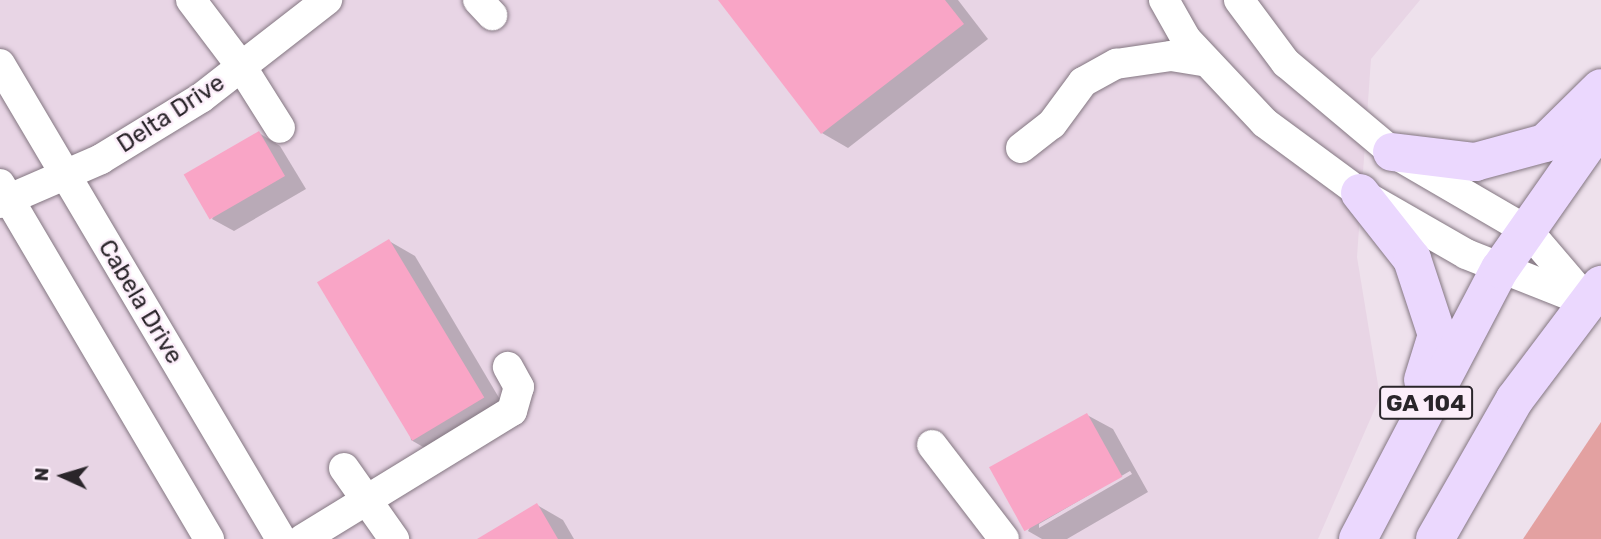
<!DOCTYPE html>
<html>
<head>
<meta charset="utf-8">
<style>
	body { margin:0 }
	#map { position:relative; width:1601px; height:539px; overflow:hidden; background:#eee1ec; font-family:Rubik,sans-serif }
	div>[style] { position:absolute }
	.built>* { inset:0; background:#e8d5e5 }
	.green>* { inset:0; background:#e3a1a1 }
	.shadow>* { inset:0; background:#0003 }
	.building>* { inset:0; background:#f9a5c6; transform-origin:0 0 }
	.roads { filter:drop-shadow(0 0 2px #847782) drop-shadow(0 0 2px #847782) }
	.minor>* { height:30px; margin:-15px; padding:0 15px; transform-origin:15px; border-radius:15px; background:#fff }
	.major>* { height:38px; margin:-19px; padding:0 19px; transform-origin:19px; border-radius:19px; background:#ebd8fe }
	span { translate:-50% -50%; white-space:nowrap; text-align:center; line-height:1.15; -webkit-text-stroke:5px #fceefa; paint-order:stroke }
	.shield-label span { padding:2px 5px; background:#fceefa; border:2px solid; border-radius:5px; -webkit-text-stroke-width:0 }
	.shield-label { font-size:23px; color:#2a252a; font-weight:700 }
	.street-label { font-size:24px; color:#2a252a }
	.north { position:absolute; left:28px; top:441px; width:70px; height:70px; -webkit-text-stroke:5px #fceefa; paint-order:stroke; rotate:274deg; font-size:19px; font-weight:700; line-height:28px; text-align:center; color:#2a252a }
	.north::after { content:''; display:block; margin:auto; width:24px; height:32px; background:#2a252a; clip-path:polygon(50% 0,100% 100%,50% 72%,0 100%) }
</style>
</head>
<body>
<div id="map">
	<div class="built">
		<i style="clip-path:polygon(0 0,1420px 0,1371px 59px,1357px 257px,1380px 397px,1318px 539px,0 539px)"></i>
	</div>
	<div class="green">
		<i style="clip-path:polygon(1601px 422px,1601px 539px,1523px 539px)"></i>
	</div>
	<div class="shadow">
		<i style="clip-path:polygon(721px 0,958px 0,988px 39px,848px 148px,822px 133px)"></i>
		<i style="clip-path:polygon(259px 133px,280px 146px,306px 189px,234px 231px,212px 219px)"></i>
		<i style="clip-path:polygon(389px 241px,415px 256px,508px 413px,437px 455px,411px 440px)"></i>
		<i style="clip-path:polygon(evenodd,1087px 415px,1113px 429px,1148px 492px,1067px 539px,1042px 539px,1028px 531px,1087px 415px,1130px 471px,1132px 474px,1039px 528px,1039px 524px,1130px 471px)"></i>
		<i style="clip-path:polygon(537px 505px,563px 520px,574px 539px,480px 539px)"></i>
	</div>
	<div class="building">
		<i style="clip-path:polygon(718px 0,945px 0,964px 24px,821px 134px)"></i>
		<i style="left:259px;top:131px;width:52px;height:87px;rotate:60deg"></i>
		<i style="left:389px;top:239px;width:185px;height:84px;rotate:59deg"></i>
		<i style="left:1087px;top:413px;width:73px;height:112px;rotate:61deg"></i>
		<i style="clip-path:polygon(537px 503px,558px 539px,477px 539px)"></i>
	</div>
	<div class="roads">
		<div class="minor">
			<i style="left:191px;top:0;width:83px;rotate:52.9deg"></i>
			<i style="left:241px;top:66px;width:73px;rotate:57.8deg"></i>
			<i style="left:478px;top:0;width:21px;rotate:47deg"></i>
			<i style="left:1164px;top:0;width:45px;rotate:60.6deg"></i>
			<i style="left:1186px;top:39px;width:115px;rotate:46.8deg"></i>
			<i style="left:1265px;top:123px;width:118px;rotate:36.4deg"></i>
			<i style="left:1360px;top:193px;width:122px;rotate:29.9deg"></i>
			<i style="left:1466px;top:254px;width:133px;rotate:21.6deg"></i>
			<i style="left:1239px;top:0;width:79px;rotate:53.3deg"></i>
			<i style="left:1286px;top:63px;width:138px;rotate:40deg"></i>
			<i style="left:1392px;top:152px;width:157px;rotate:30.2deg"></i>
			<i style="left:1528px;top:231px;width:91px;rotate:49.5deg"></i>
			<i style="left:0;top:64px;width:552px;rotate:59.39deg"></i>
			<i style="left:1021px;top:148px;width:39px;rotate:-38deg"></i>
			<i style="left:1052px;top:124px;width:52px;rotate:-53.6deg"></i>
			<i style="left:1083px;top:82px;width:38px;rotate:-29deg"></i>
			<i style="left:1116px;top:64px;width:56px;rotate:-8.3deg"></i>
			<i style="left:1171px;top:56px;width:36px;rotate:9deg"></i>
			<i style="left:0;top:184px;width:412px;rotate:59.5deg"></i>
			<i style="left:0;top:203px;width:110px;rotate:-23.5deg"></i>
			<i style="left:101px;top:159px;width:117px;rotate:-31.4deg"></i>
			<i style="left:201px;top:98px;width:160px;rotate:-37.9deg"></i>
			<i style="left:932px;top:445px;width:118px;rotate:52.5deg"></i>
			<i style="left:344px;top:468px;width:87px;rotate:54.8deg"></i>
			<i style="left:303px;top:539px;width:245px;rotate:-31.5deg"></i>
			<i style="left:512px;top:411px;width:25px;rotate:-74deg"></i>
			<i style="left:519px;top:387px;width:23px;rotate:-119deg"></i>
		</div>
		<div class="major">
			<i style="left:1392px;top:152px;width:84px;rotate:6.9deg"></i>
			<i style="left:1475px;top:162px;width:73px;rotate:-15.2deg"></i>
			<i style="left:1545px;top:143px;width:78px;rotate:-44.5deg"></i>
			<i style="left:1360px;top:193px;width:84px;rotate:51.8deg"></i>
			<i style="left:1412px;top:259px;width:80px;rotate:71.8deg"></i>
			<i style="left:1437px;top:335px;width:47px;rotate:107.3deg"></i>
			<i style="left:1358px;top:539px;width:305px;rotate:-62.3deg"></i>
			<i style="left:1500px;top:269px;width:176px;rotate:-55deg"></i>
			<i style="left:1435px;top:539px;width:161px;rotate:-60.3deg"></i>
			<i style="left:1515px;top:399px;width:143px;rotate:-53deg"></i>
		</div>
	</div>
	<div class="shield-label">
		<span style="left:1426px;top:403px">GA 104</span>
	</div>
	<div class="street-label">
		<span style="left:171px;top:114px;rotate:-33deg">Delta Drive</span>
		<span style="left:140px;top:302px;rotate:59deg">Cabela Drive</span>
	</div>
	<div class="north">N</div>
</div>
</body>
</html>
